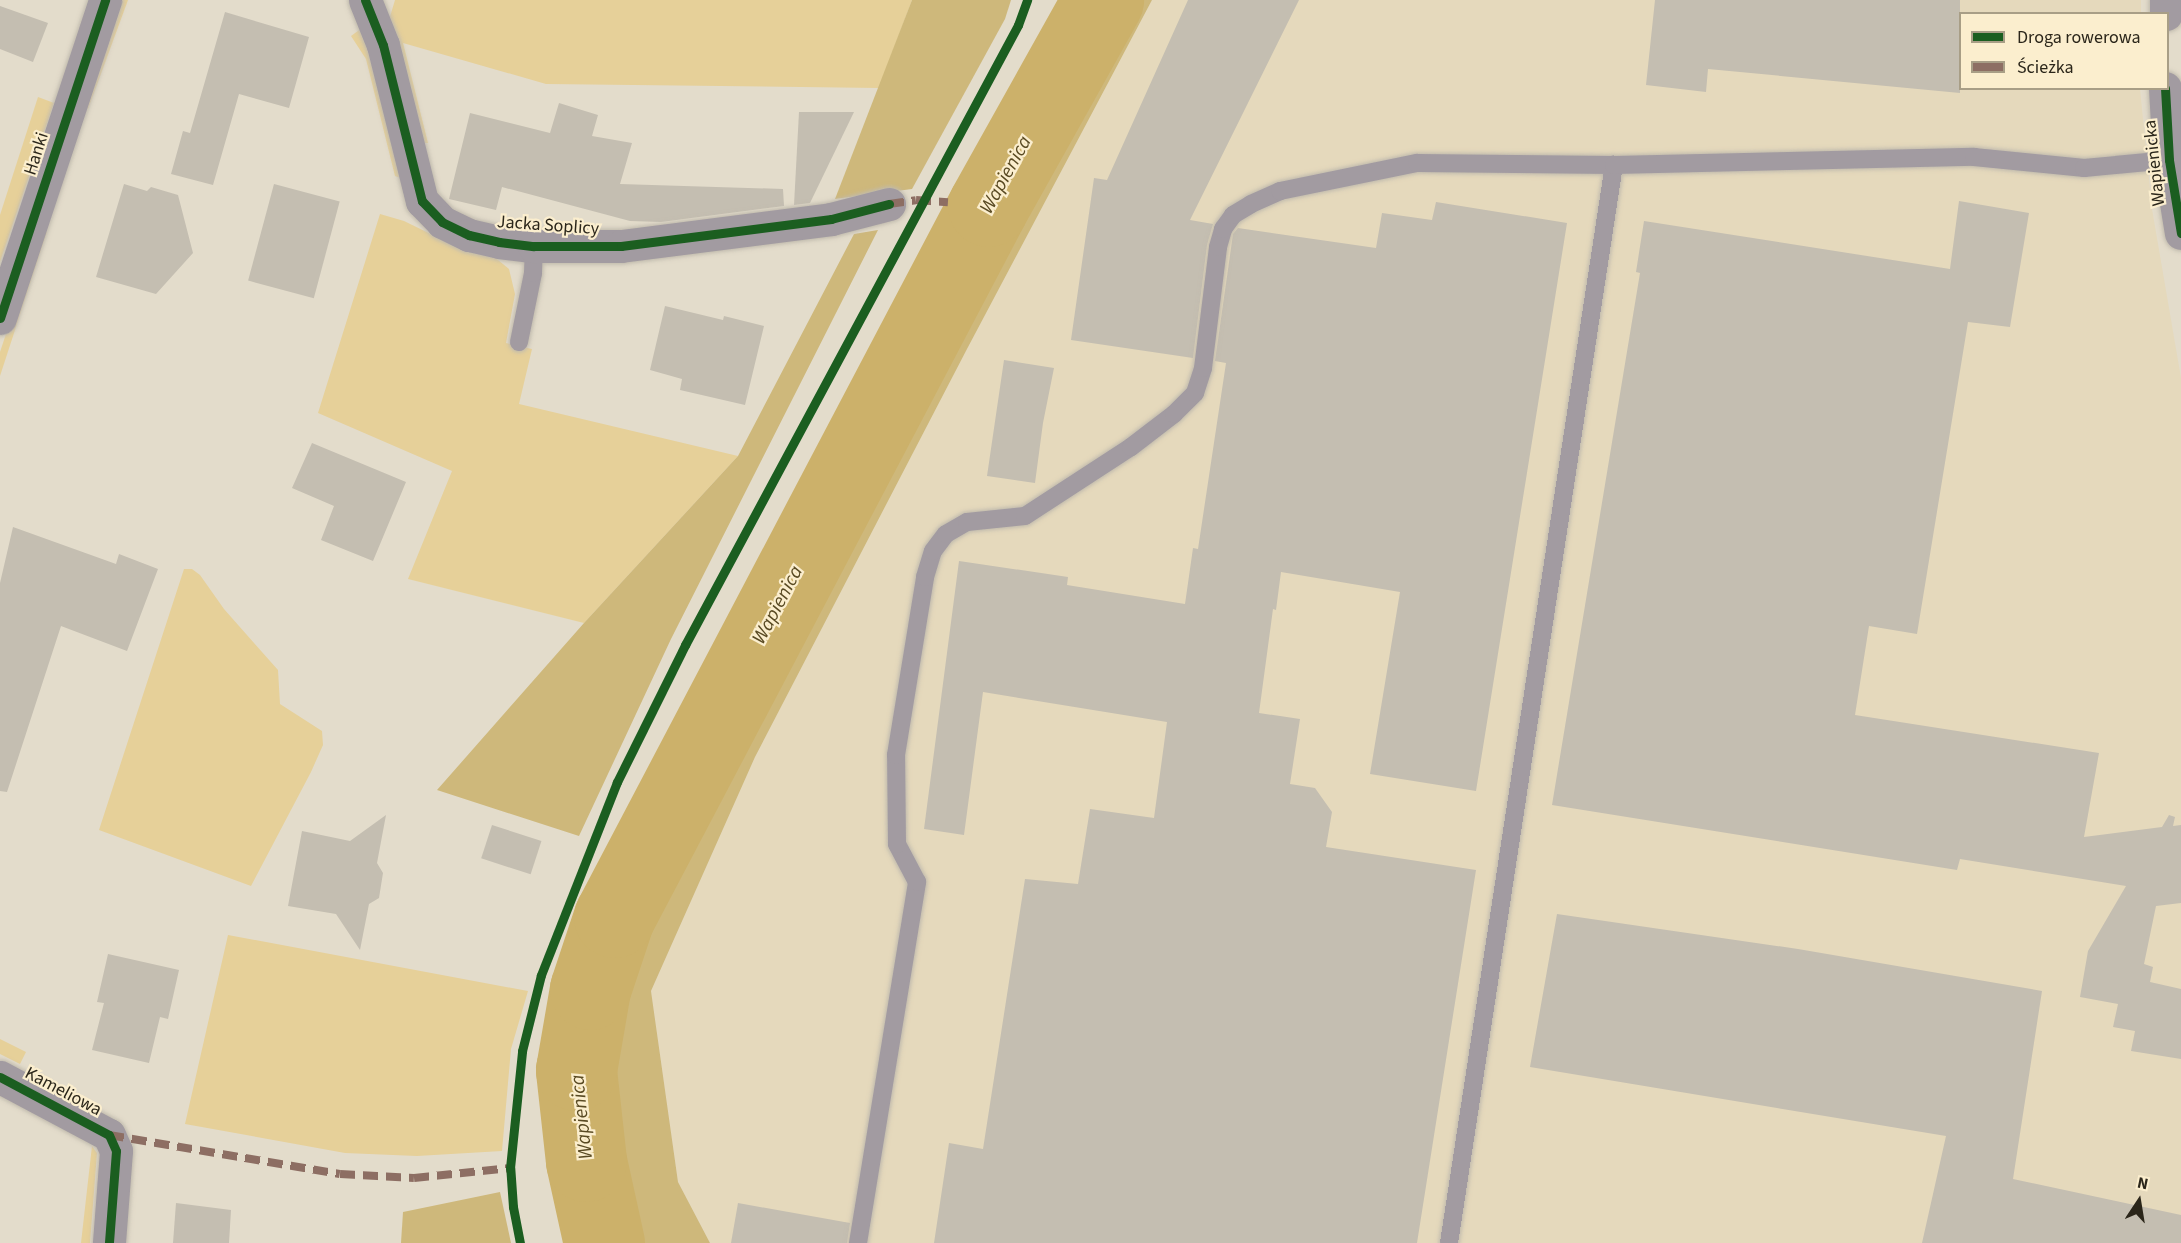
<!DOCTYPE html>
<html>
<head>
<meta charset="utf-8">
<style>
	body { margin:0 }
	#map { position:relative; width:2181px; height:1243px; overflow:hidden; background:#e3dccb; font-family:"Source Sans 3",sans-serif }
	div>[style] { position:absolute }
	.built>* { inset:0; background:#e5d9bc }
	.green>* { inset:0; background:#e6d099 }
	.forest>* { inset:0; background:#ceb87b }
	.river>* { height:81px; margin:-40.5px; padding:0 40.5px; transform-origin:40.5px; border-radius:40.5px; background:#ccb16a }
	.building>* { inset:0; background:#c4beb1; transform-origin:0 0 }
	.roads { filter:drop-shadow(0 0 2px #c0baad) drop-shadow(0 0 2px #c0baad) }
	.service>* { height:18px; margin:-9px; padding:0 9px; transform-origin:9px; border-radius:9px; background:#a29ba1 }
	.minor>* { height:33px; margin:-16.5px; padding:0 16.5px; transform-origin:16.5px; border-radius:16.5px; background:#a29ba1 }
	.quiet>* { height:8px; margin-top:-4px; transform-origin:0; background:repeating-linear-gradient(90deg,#8d6e63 0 15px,transparent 0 23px) }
	.cycleway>* { height:9px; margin:-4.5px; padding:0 4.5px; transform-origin:4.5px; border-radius:4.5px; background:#1b5e20 }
	span { translate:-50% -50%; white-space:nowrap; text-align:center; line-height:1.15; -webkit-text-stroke:4.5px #fbeece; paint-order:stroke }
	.street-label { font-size:18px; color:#2b261a }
	.water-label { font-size:20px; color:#594a23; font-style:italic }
	.legend { position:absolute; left:1959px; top:12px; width:210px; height:78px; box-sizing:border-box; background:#fbeece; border:2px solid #a89e86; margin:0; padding:8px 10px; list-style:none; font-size:18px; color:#2b261a }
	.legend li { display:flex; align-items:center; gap:12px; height:30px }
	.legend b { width:30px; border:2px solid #a89e86 }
	.north { position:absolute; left:2109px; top:1171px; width:60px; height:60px; -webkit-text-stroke:4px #fbeece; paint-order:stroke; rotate:12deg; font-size:16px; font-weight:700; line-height:24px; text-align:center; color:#2b261a }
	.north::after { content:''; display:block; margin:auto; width:21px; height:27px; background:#2b261a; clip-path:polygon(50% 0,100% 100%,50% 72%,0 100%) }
</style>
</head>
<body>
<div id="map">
	<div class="built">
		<i style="clip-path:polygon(1152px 0,2141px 0,2141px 13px,1960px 14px,1960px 88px,2140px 89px,2152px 209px,2181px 378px,2181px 1243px,710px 1243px,678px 1182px,651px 991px,755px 757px,967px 349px)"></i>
	</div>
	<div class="green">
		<i style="clip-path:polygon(118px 0,128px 0,88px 109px,82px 105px)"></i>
		<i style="clip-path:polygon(395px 0,912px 0,879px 88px,546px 84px,403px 43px,428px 143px,419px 143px,389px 20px)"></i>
		<i style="clip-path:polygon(362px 28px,401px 178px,395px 176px,366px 59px,351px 36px)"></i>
		<i style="clip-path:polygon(38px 97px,54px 103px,0 262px,0 215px)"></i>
		<i style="clip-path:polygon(380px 214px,404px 221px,441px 239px,486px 250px,509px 269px,515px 294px,506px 343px,532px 349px,519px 404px,738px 456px,584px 623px,408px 579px,452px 471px,318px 413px)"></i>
		<i style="clip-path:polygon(40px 232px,47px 232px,0 376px,0 352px)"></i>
		<i style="clip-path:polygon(184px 569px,192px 569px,200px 575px,224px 609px,278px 670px,280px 704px,322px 731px,323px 745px,311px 772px,251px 886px,99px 830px)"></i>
		<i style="clip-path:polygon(228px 935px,528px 991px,511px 1049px,502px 1151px,417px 1156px,345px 1153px,185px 1124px)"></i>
		<i style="clip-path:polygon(0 1039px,26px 1052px,20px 1064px,0 1054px)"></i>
		<i style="clip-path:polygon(92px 1146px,97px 1153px,90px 1243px,81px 1243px)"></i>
	</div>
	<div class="forest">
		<i style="clip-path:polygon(912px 0,1011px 0,1005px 19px,912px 189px,835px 199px)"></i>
		<i style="clip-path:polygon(1122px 0,1152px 0,967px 349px,755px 757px,651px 991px,678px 1182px,710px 1243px,619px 1243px,598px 1153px,598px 1070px,606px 990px,648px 893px,852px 502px)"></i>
		<i style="clip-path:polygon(878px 230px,671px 639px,579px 836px,437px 790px,584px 623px,738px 456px,854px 234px)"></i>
		<i style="clip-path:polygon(500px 1192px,511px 1243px,401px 1243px,403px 1212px)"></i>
	</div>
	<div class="river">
		<i style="left:604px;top:1243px;width:84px;rotate:-102.4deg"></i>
		<i style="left:586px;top:1161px;width:92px;rotate:-96.3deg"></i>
		<i style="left:576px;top:1070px;width:82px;rotate:-80.2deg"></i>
		<i style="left:590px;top:989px;width:76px;rotate:-71.6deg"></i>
		<i style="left:614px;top:917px;width:803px;rotate:-62.25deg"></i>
		<i style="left:988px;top:206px;width:236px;rotate:-60.8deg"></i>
	</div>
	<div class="building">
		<i style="clip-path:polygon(1188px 0,1299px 0,1190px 220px,1213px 224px,1207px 245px,1193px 358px,1071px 340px,1094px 178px,1107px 180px)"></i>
		<i style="clip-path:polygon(1655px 0,1960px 0,1960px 93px,1708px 69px,1706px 92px,1646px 85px)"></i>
		<i style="clip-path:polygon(0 6px,48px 23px,33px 62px,0 49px)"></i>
		<i style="clip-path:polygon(225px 12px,309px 37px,289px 108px,239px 94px,213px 185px,171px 174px,183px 131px,190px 133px)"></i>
		<i style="clip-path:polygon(559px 103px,598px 115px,592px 136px,632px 143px,620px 184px,783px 189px,784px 206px,661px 222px,630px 221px,502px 187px,496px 210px,449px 199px,470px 113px,550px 133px)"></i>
		<i style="clip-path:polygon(799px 112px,854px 112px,810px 203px,794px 205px)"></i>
		<i style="clip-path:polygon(124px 184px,147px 191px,151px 187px,178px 195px,193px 253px,156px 294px,96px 277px)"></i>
		<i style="left:274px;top:184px;width:68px;height:100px;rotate:15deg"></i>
		<i style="clip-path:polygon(1959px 201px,2029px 213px,2010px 327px,1968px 322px,1917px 634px,1869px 626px,1855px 715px,2099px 753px,2084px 837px,2162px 827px,2169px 815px,2175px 817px,2173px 826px,2181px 825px,2181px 903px,2156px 906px,2144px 964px,2153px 967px,2150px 982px,2181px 989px,2181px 1059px,2131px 1051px,2135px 1031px,2113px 1027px,2118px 1004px,2080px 997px,2088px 951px,2126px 886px,1960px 859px,1957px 870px,1552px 805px,1640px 273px,1636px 272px,1644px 221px,1950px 269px)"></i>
		<i style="clip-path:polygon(1436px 202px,1567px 223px,1476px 791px,1370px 774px,1400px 592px,1281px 572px,1276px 610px,1273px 609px,1259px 713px,1300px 719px,1290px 784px,1315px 788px,1332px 812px,1326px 847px,1476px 870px,1417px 1243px,934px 1243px,949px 1143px,983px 1149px,1025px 879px,1078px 884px,1090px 809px,1154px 818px,1167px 722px,983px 692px,964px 835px,924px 829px,959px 561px,1068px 577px,1067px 585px,1185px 604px,1193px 548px,1198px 549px,1226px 363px,1215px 361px,1233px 234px,1238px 228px,1376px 248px,1382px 213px,1432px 220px)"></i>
		<i style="clip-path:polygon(665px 306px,723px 320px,724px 316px,764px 326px,745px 405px,680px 390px,682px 379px,650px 370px)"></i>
		<i style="clip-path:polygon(1004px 360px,1054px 368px,1043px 423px,1035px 483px,987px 476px)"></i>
		<i style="clip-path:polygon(312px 443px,406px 482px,373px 561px,321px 540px,334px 506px,292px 488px)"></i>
		<i style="clip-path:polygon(13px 527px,116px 564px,119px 554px,158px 569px,127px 651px,61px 626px,7px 792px,0 791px,0 583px)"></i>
		<i style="clip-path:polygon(386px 815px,377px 863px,383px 873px,379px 898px,369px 904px,360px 950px,336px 914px,288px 906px,302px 831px,350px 841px)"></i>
		<i style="left:492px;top:825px;width:52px;height:35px;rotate:18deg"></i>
		<i style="clip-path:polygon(1557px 914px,1798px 949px,2042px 991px,2013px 1179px,2181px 1215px,2181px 1243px,1922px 1243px,1946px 1136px,1530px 1067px)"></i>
		<i style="clip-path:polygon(108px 954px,179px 970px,168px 1019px,160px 1017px,149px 1063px,92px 1050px,104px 1003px,97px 1002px)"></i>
		<i style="clip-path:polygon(176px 1203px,231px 1210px,229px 1243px,173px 1243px)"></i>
		<i style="clip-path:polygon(738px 1203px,850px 1223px,847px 1243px,731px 1243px)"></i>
	</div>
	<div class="roads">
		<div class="service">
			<i style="left:519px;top:342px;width:70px;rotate:-78.5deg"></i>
			<i style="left:533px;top:273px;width:27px;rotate:-88deg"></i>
			<i style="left:858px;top:1243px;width:366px;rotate:-80.7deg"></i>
			<i style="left:917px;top:882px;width:43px;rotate:-117.8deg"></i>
			<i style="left:897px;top:844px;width:89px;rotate:-90.6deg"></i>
			<i style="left:896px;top:755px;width:180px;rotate:-80.7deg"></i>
			<i style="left:925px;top:577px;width:27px;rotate:-73deg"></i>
			<i style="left:933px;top:551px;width:21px;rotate:-53deg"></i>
			<i style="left:946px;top:534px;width:24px;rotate:-30deg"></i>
			<i style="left:967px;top:522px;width:58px;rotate:-5.9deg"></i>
			<i style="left:1025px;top:516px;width:126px;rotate:-33.1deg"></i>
			<i style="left:1131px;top:447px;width:54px;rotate:-37.5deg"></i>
			<i style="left:1174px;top:414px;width:30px;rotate:-45deg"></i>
			<i style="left:1195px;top:393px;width:26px;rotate:-72deg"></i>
			<i style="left:1203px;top:368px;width:122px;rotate:-82.9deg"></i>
			<i style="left:1218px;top:247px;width:19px;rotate:-74deg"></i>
			<i style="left:1223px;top:229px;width:17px;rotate:-54deg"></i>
			<i style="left:1233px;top:215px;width:21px;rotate:-31deg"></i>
			<i style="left:1251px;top:204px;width:32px;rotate:-24deg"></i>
			<i style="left:1280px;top:191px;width:140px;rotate:-11.6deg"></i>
			<i style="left:1417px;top:163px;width:197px;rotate:0.6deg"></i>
			<i style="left:1449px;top:1243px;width:1091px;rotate:-81.3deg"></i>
			<i style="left:1614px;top:165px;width:360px;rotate:-1.3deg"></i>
			<i style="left:1974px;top:157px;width:111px;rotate:5.7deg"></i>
			<i style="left:2084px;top:168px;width:85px;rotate:-5.4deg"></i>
		</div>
		<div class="minor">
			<i style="left:365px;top:0;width:48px;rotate:68.2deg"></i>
			<i style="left:383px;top:45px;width:161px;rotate:76deg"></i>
			<i style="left:422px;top:201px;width:29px;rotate:46deg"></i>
			<i style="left:442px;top:222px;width:30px;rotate:26deg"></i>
			<i style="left:469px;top:235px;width:31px;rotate:13deg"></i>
			<i style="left:499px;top:242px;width:35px;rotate:7deg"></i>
			<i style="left:534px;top:246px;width:87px"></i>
			<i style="left:621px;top:246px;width:212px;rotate:-7.3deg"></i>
			<i style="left:831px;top:219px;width:60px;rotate:-14.5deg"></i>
			<i style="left:2166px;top:14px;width:14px;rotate:-90deg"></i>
			<i style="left:2165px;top:88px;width:72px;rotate:86.8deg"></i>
			<i style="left:2169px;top:160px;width:74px;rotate:80.7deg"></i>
			<i style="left:0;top:318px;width:335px;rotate:-71.7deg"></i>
			<i style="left:0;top:1077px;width:123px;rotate:28deg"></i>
			<i style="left:109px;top:1135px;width:17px;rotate:66deg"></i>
			<i style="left:116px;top:1151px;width:92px;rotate:94.4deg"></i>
		</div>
	</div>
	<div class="quiet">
		<i style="left:889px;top:204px;width:27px;rotate:-8deg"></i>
		<i style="left:916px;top:200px;width:32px;rotate:4deg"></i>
		<i style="left:109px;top:1135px;width:234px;rotate:9.6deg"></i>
		<i style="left:340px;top:1174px;width:74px;rotate:3.1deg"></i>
		<i style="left:414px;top:1178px;width:97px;rotate:-5.9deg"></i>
	</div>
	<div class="cycleway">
		<i style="left:365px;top:0;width:48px;rotate:68.2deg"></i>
		<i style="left:383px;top:45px;width:161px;rotate:76deg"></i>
		<i style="left:422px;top:201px;width:29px;rotate:46deg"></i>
		<i style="left:442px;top:222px;width:30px;rotate:26deg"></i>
		<i style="left:469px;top:235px;width:31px;rotate:13deg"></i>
		<i style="left:499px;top:242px;width:35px;rotate:7deg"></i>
		<i style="left:534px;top:246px;width:87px"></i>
		<i style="left:621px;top:246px;width:212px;rotate:-7.3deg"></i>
		<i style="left:831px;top:219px;width:60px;rotate:-14.5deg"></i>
		<i style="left:2165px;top:88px;width:72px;rotate:86.8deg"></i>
		<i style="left:2169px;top:160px;width:74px;rotate:80.7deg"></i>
		<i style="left:0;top:318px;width:335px;rotate:-71.7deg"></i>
		<i style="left:0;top:1077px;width:123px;rotate:28deg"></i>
		<i style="left:109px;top:1135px;width:17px;rotate:66deg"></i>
		<i style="left:116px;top:1151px;width:92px;rotate:94.4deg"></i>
		<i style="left:520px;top:1243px;width:37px;rotate:-101deg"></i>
		<i style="left:513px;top:1207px;width:39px;rotate:-94deg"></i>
		<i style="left:510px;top:1168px;width:118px;rotate:-84.1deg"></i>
		<i style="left:522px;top:1051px;width:78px;rotate:-76deg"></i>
		<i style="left:541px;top:975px;width:207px;rotate:-68.5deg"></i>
		<i style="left:617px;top:782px;width:153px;rotate:-63.6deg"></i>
		<i style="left:685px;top:645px;width:704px;rotate:-61.76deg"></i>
		<i style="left:1018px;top:25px;width:27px;rotate:-70deg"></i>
	</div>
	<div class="street-label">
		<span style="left:37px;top:154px;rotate:-72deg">Hanki</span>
		<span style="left:2155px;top:163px;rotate:-96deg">Wapienicka</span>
		<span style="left:548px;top:226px;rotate:4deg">Jacka Soplicy</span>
		<span style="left:63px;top:1092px;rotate:28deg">Kameliowa</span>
	</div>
	<div class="water-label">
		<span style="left:1006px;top:175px;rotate:-61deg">Wapienica</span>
		<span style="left:778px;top:605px;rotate:-62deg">Wapienica</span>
		<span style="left:582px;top:1117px;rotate:-96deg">Wapienica</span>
	</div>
	<ul class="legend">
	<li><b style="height:8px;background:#1b5e20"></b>Droga rowerowa</li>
	<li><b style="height:8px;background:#8d6e63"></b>Ścieżka</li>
	</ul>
	<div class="north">N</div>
</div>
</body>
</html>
